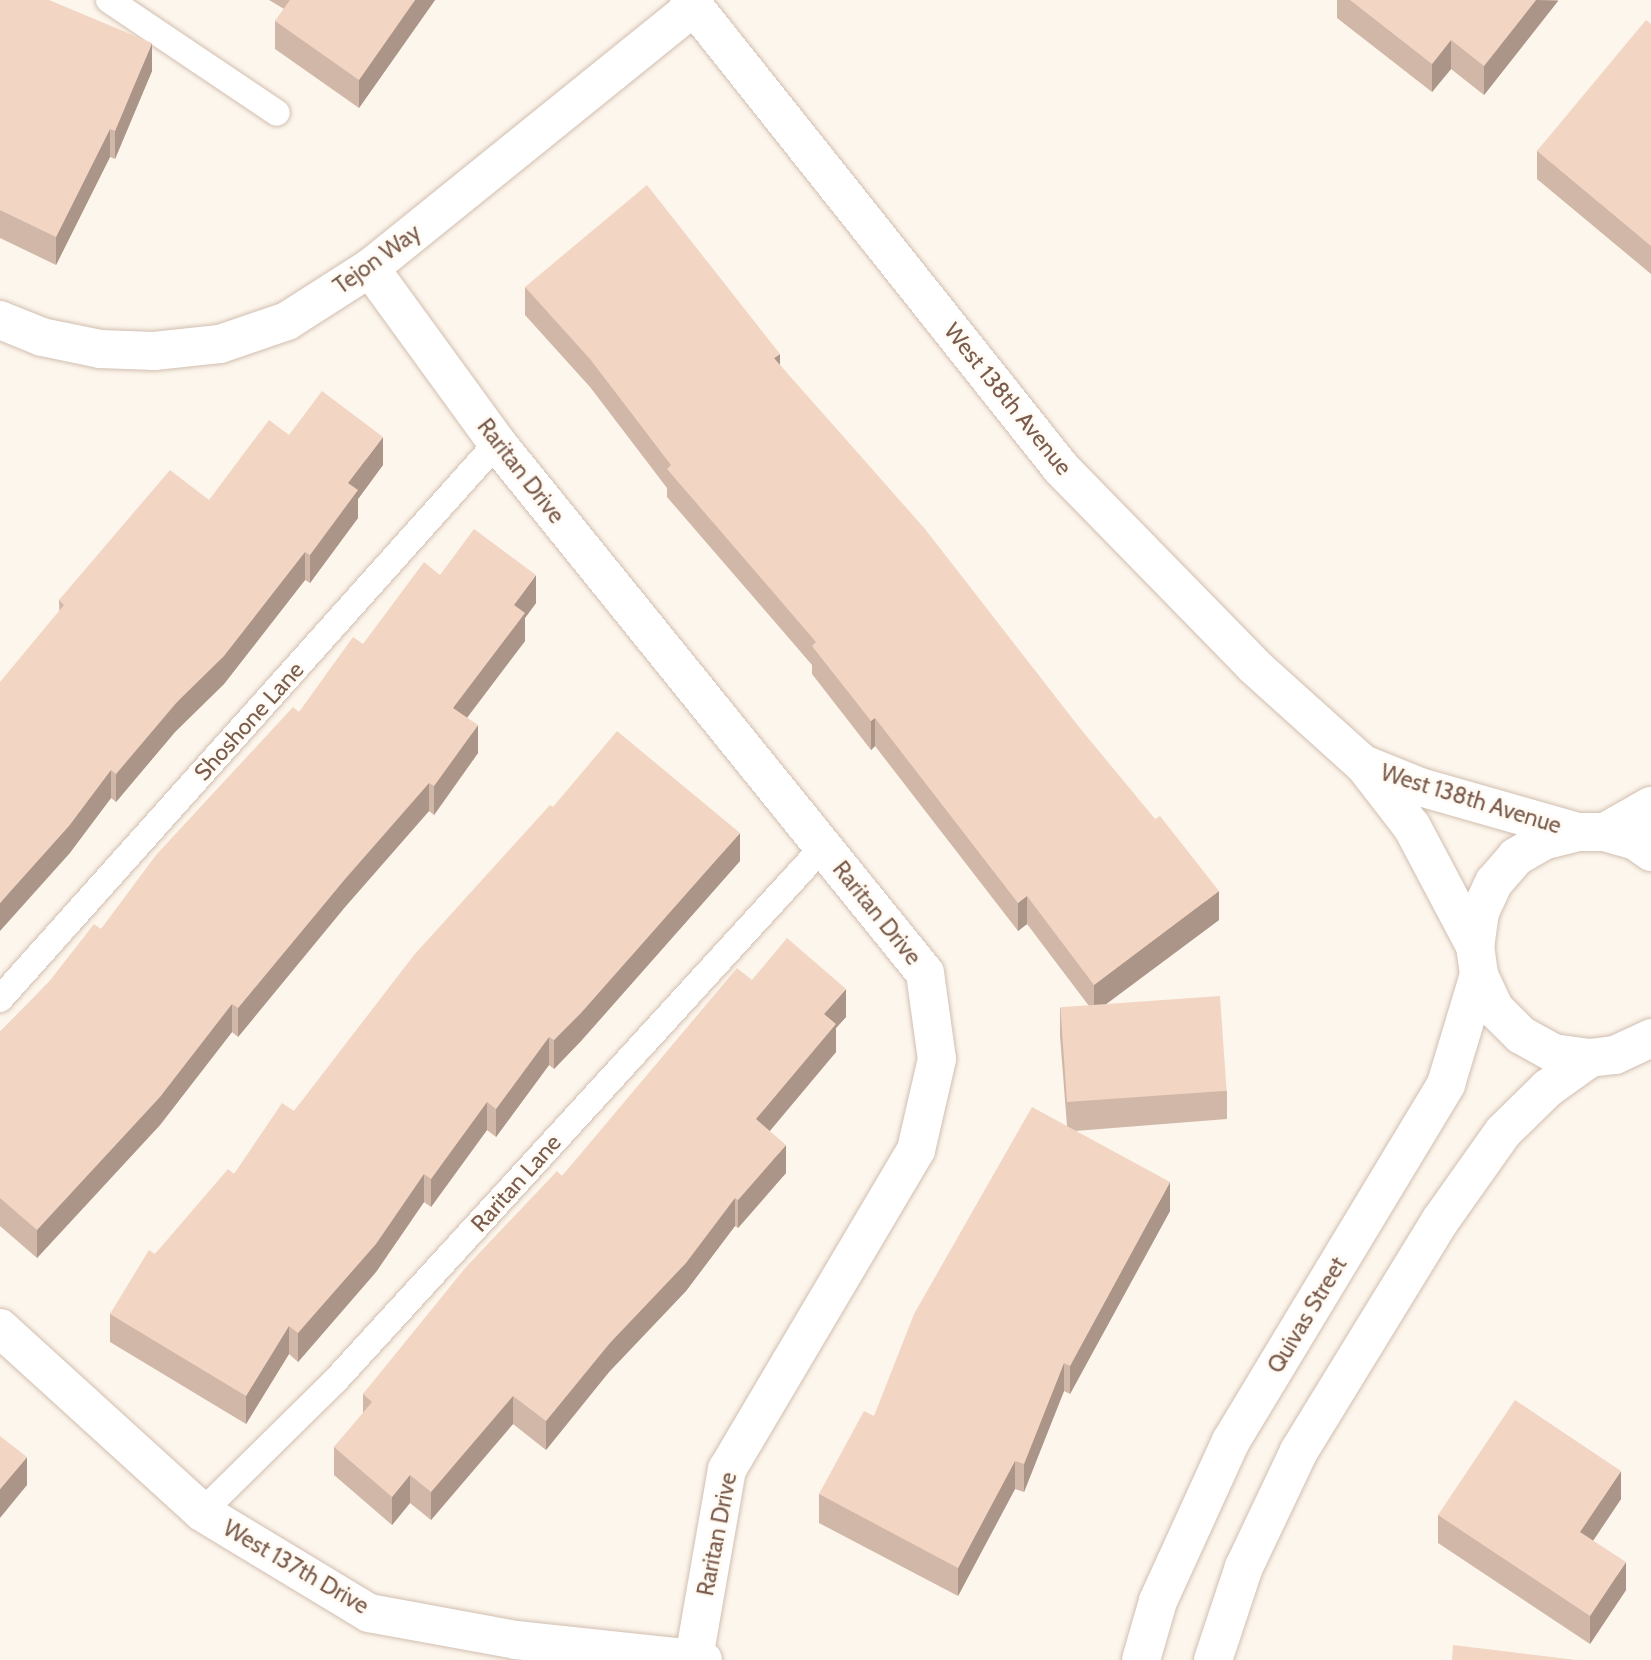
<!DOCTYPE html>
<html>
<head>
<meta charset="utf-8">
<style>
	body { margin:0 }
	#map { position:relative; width:1651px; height:1660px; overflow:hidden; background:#fdf6ec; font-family:Cabin,sans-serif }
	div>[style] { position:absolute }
	.roads { filter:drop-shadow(0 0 2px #d1beb0) drop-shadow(0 0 2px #d1beb0) }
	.lane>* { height:26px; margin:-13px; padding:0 13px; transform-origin:13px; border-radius:13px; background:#fff }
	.street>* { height:38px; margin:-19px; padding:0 19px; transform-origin:19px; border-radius:19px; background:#fff }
	.wall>* { inset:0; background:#d1b7a8 }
	.shaded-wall>* { inset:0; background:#aa9588 }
	.building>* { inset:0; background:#f3d5c3; transform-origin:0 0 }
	span { translate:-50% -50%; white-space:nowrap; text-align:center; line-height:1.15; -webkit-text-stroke:5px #fffaf3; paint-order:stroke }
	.street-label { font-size:23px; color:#7a5c4d }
</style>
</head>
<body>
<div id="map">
	<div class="roads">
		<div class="lane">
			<i style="left:109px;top:0;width:202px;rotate:33.9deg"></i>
			<i style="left:0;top:999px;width:746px;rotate:-48.21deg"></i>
			<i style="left:202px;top:1512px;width:187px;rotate:-44.6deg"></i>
			<i style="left:335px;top:1381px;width:723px;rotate:-47.58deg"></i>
		</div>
		<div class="street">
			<i style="left:689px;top:0;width:598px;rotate:51.52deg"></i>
			<i style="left:1061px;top:468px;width:277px;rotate:45.7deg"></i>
			<i style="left:1254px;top:666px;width:148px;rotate:42deg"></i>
			<i style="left:1364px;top:765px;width:78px;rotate:52.3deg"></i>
			<i style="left:1412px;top:827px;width:135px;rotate:62.1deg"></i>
			<i style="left:370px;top:268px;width:216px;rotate:54deg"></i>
			<i style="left:497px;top:443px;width:681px;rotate:51.08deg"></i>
			<i style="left:925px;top:973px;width:87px;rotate:82.1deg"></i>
			<i style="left:937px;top:1059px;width:93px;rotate:103deg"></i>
			<i style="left:916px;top:1150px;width:371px;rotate:120.6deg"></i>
			<i style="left:727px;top:1469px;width:193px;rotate:99.9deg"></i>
			<i style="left:0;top:320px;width:45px;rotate:22deg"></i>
			<i style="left:42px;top:337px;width:59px;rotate:11.7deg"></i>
			<i style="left:100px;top:349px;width:54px;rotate:2.1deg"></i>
			<i style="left:154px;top:351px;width:66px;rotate:-6.1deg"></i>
			<i style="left:220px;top:344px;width:71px;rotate:-18.9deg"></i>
			<i style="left:287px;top:321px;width:98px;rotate:-32.6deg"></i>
			<i style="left:370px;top:268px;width:416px;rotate:-38.9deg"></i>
			<i style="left:1366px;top:765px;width:58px;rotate:22.2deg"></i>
			<i style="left:1420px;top:787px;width:164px;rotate:15.9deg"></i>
			<i style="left:1605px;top:832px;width:53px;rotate:-29.5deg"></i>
			<i style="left:1651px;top:852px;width:19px;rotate:-144deg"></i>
			<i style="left:1636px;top:841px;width:32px;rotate:-164deg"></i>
			<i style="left:1605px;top:832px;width:27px;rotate:180deg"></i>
			<i style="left:1578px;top:832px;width:34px;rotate:166deg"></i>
			<i style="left:1545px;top:840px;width:34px;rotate:150deg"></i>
			<i style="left:1516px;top:857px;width:33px;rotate:131deg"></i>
			<i style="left:1494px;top:882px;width:33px;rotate:115deg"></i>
			<i style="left:1480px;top:912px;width:34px;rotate:98deg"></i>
			<i style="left:1475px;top:946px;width:29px;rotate:82deg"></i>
			<i style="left:1479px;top:975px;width:38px;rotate:65deg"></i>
			<i style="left:1495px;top:1009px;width:37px;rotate:45deg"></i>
			<i style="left:1521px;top:1035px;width:37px;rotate:29deg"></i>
			<i style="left:1553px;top:1053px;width:37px;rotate:8deg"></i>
			<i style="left:1590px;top:1058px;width:25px;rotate:-7deg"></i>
			<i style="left:1615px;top:1055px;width:40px;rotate:-25deg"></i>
			<i style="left:0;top:1328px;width:273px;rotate:42.3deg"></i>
			<i style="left:202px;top:1512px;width:195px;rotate:31.2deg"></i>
			<i style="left:369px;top:1613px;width:149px;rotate:10.4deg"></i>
			<i style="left:516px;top:1640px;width:188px;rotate:6.1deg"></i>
			<i style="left:1141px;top:1660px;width:61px;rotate:-73.9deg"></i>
			<i style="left:1158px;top:1601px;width:176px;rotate:-65.5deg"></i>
			<i style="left:1231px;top:1441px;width:417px;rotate:-58.9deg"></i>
			<i style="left:1446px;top:1084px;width:114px;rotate:-73.2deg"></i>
			<i style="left:1213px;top:1660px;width:98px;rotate:-71.6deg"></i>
			<i style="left:1244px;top:1567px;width:128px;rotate:-64.6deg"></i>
			<i style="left:1299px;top:1451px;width:270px;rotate:-58.5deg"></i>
			<i style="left:1440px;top:1221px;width:109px;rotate:-54.7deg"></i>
			<i style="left:1503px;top:1132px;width:63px;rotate:-44.4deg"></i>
			<i style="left:1548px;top:1088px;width:52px;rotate:-35.5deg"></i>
		</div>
	</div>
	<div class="wall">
		<i style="clip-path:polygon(0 0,152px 71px,115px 159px,110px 157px,56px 265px,0 238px)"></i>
		<i style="clip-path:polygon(269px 0,435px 0,359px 108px,275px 49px,275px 21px,284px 9px)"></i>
		<i style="clip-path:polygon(1337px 0,1558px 0,1558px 1px,1484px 95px,1451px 69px,1432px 92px,1337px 18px)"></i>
		<i style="clip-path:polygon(1651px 24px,1651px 274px,1537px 179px,1537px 151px)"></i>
		<i style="clip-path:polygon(525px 287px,780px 365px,1219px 920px,1105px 1005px,1227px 1091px,1227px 1119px,1075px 1131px,1170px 1211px,1070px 1394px,1064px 1391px,1024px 1492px,1015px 1489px,958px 1596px,819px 1523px,819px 1494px,874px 1416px,1067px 1126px,1060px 1036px,1060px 1008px,1089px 1006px,1027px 924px,1018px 931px,875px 746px,871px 750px,812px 674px,812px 665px,667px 497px,667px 488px,590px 387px,525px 315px)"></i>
		<i style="clip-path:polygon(289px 435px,383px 465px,358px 499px,358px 518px,310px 583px,305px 580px,224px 684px,175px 732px,116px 802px,111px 798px,69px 854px,59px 600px,209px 500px)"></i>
		<i style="clip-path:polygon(440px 575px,536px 603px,525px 618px,525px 641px,467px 718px,478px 753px,434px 815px,429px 811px,345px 907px,238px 1037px,232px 1032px,160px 1125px,37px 1258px,0 1226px,0 1032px,101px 929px,299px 712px,363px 644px)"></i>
		<i style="clip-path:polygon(553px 807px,740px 861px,581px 1041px,554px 1069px,549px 1065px,496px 1137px,487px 1130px,431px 1207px,424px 1202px,376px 1272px,298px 1362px,289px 1354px,246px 1424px,110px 1342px,110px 1314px,155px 1254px,234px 1174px,294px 1111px)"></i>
		<i style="clip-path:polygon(752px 980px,846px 1017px,836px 1028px,836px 1052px,770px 1131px,786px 1173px,738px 1228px,735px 1226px,686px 1291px,609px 1372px,546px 1450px,513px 1424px,431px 1520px,410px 1503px,392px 1525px,334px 1475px,334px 1447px,363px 1414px,363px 1394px,562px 1176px)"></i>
		<i style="clip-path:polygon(1621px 1499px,1593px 1541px,1626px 1590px,1590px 1644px,1438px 1543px,1438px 1515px)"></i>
	</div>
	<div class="shaded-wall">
		<i style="clip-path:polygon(415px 0,435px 0,359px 108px,359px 80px)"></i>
		<i style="clip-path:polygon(1536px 0,1558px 1px,1484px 95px,1484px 66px)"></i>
		<i style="clip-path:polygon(1451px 40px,1451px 69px,1432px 92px,1432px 64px)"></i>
		<i style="clip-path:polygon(152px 43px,152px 71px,115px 159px,115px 131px)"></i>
		<i style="clip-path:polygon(110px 129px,110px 157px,56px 265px,56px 237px)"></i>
		<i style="clip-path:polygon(780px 354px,780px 382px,774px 358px)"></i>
		<i style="clip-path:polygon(383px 437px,383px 465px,358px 499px,358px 518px,310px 583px,310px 555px,348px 483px)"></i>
		<i style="clip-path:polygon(305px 552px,305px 580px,224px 684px,175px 732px,116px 802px,116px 774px)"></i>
		<i style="clip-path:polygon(536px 575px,536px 603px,525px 618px,525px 641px,453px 736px,453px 708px,514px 605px)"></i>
		<i style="clip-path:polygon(875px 718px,875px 746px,871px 750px,871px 721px)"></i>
		<i style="clip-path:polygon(478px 725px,478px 753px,434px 815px,434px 786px)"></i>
		<i style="clip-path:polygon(111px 770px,111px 798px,69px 854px,0 931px,0 903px)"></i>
		<i style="clip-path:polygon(429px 783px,429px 811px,345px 907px,238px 1037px,238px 1008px,345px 879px)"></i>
		<i style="clip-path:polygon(740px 833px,740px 861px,581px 1041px,554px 1069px,554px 1040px)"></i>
		<i style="clip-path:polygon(1219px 891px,1219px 920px,1094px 1013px,1094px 985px)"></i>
		<i style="clip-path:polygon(1027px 896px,1027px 924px,1018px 931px,1018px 903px)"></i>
		<i style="clip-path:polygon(846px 989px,846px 1017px,836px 1028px,836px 1052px,756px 1147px,756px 1119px,824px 1014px)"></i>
		<i style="clip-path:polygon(232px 1004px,232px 1032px,160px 1125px,37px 1258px,37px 1230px)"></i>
		<i style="clip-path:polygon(549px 1037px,549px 1065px,496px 1137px,496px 1109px)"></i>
		<i style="clip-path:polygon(487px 1102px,487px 1130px,431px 1207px,431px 1179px)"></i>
		<i style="clip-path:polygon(786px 1145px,786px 1173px,738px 1228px,738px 1200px)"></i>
		<i style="clip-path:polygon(424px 1174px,424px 1202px,376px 1272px,298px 1362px,298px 1333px)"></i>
		<i style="clip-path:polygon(1170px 1182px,1170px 1211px,1070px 1394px,1070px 1366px)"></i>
		<i style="clip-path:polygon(735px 1198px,735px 1226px,686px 1291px,609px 1372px,546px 1450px,546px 1421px,609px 1344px)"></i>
		<i style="clip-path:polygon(289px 1326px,289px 1354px,246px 1424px,246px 1396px)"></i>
		<i style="clip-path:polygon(1064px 1363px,1064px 1391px,1024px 1492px,1024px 1464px)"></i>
		<i style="clip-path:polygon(513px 1396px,513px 1424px,431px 1520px,431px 1492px)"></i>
		<i style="clip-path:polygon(27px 1457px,27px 1485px,0 1518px,0 1489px)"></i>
		<i style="clip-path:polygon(1015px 1461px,1015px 1489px,958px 1596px,958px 1568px)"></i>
		<i style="clip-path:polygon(1621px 1471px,1621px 1499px,1580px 1560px,1580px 1532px)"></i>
		<i style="clip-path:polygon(410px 1475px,410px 1503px,392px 1525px,392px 1497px)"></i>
		<i style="clip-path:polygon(1626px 1562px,1626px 1590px,1590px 1644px,1590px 1616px)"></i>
	</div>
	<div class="building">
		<i style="clip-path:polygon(0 0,49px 0,152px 43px,115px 131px,110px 129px,56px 237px,0 210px)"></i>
		<i style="clip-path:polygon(290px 0,415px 0,359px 80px,275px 21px)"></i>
		<i style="clip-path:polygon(1350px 0,1536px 0,1484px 66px,1451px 40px,1432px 64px)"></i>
		<i style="clip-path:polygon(1646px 20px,1651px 24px,1651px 246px,1537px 151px)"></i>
		<i style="clip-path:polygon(647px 185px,780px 354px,774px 358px,925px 529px,1079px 727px,1155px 819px,1160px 816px,1219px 891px,1094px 985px,1027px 896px,1018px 903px,875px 718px,871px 721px,812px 646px,816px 642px,667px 469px,671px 465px,590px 359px,525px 287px)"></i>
		<i style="clip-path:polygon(322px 391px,383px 437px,348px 483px,358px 490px,310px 555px,305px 552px,224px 656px,175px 704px,116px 774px,111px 770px,69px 826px,0 903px,0 682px,64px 605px,59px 600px,170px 470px,209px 500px,269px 420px,289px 435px)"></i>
		<i style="clip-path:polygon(474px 529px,536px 575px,514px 605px,525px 613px,453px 708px,478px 725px,434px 786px,429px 783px,345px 879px,238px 1008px,232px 1004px,160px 1097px,37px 1230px,0 1198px,0 1032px,48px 983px,94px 924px,101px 929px,156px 855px,293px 707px,299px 712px,353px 637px,363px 644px,424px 562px,440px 575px)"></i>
		<i style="clip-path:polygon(617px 731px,740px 833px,581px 1013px,554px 1040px,549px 1037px,496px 1109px,487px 1102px,431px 1179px,424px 1174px,376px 1244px,298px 1333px,289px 1326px,246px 1396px,110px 1314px,149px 1250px,155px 1254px,228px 1169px,234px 1174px,282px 1103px,294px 1111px,414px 955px,550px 805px,553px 807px)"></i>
		<i style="clip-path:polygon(787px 938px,846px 989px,824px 1014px,836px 1024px,756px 1119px,786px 1145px,738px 1200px,735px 1198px,686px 1263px,609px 1344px,546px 1421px,513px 1396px,431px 1492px,410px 1475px,392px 1497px,334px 1447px,372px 1402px,363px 1394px,466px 1267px,557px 1171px,562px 1176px,737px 968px,752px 980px)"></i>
		<i style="left:1220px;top:996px;width:95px;height:160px;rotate:86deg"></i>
		<i style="clip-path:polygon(1032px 1107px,1170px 1182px,1070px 1366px,1064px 1363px,1024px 1464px,1015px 1461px,958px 1568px,819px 1494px,864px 1411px,874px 1416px,914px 1314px)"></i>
		<i style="clip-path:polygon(1515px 1400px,1621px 1471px,1580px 1532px,1626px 1562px,1590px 1616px,1438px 1515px)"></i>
		<i style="clip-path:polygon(0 1436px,27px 1457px,0 1489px)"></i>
		<i style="clip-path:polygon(1453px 1645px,1576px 1660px,1452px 1660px)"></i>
	</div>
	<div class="street-label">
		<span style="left:377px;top:259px;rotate:-36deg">Tejon Way</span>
		<span style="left:1008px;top:399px;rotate:51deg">West 138th Avenue</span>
		<span style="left:521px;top:471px;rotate:52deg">Raritan Drive</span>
		<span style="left:249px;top:721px;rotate:-48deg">Shoshone Lane</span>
		<span style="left:1471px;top:799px;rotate:17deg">West 138th Avenue</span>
		<span style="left:877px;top:913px;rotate:51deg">Raritan Drive</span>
		<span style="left:516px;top:1183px;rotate:-48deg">Raritan Lane</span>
		<span style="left:1307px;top:1315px;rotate:-59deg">Quivas Street</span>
		<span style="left:717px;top:1534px;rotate:-79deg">Raritan Drive</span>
		<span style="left:296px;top:1567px;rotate:30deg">West 137th Drive</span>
	</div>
</div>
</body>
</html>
